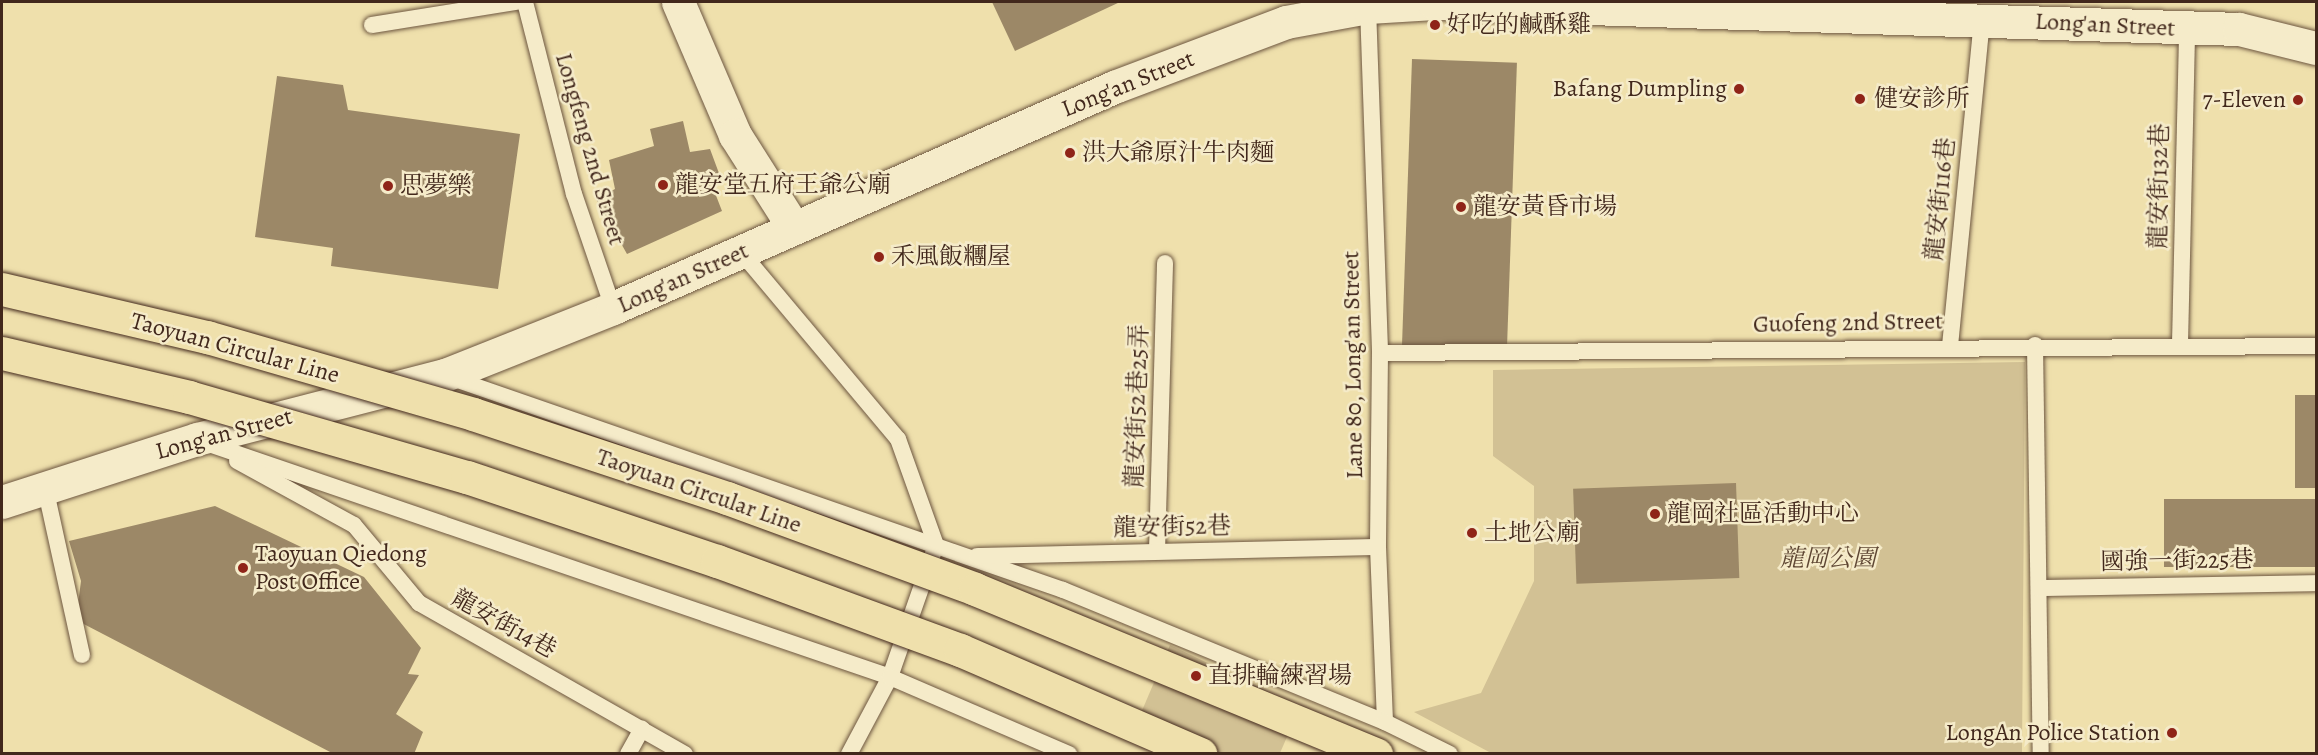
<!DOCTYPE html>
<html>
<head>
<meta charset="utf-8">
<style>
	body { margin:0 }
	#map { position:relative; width:2318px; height:755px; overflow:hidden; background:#efe0ac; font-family:Alegreya,"Noto Serif TC",serif }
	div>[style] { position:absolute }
	.green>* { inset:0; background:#d2c194 }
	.building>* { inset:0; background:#9c8867; transform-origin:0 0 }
	.roads { filter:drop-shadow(0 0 2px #6d5640) drop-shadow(0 0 2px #6d5640) }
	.service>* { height:16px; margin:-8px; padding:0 8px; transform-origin:8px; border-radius:8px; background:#f5ebc9 }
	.minor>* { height:33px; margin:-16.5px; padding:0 16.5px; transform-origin:16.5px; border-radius:16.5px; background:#f5ebc9 }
	.tertiary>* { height:33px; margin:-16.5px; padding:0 16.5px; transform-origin:16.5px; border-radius:16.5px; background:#f5ebc9 }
	.bridges { filter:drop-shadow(0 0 2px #42281c) drop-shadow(0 0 2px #42281c) }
	.motorway-bridge>* { height:33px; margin:-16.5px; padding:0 16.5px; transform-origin:16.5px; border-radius:16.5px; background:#efe0ac }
	.dots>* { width:16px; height:16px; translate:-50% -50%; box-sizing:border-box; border:3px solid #f5ebc9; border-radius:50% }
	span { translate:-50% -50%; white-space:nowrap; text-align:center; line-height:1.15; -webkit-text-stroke:5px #f5ebc9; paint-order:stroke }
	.poi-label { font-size:24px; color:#42281c }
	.left { translate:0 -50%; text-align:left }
	.right { translate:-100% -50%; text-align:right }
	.street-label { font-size:24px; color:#42281c }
	.park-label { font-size:24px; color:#5f4734; font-style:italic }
	.frame { position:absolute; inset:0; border:3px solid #42281c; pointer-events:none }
</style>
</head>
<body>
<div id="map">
	<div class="green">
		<i style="clip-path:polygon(2025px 362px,2022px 753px,1491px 753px,1414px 712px,1481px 693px,1534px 581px,1534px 486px,1493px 456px,1493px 370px)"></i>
		<i style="clip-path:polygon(1170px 645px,1300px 707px,1280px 753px,1159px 753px,1129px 741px)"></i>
	</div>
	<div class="building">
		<i style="clip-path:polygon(992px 2px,1120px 2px,1015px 51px)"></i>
		<i style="left:1412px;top:59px;width:105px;height:293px;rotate:2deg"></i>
		<i style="clip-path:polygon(277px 76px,343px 85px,348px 110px,520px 134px,498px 289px,331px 266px,333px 248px,255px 237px)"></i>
		<i style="clip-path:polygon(683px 121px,690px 152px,710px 149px,720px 176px,710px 180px,722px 211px,627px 254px,596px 199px,615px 189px,609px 160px,654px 146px,650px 129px)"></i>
		<i style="left:2316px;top:395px;width:93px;height:21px;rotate:90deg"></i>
		<i style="left:1736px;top:483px;width:95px;height:163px;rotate:88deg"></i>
		<i style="left:2316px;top:499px;width:68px;height:152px;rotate:90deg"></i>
		<i style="clip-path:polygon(215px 506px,364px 577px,421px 648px,408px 674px,419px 675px,396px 714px,423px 732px,414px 754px,334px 754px,76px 620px,81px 581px,69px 541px)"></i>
	</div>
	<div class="roads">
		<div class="service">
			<i style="left:525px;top:2px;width:198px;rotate:75.7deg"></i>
			<i style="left:574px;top:194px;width:120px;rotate:71.1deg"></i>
			<i style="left:1368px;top:7px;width:346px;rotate:88deg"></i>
			<i style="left:1380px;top:353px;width:194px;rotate:90.6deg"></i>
			<i style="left:1378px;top:547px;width:175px;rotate:87.7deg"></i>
			<i style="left:372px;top:25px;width:146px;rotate:-9.1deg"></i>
			<i style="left:741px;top:252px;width:244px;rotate:50deg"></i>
			<i style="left:898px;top:439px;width:113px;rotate:70.3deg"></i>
			<i style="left:936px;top:545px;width:140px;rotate:109.2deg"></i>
			<i style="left:890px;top:677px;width:87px;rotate:118deg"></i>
			<i style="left:2180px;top:344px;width:315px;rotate:-88.7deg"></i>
			<i style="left:2035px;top:345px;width:409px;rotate:89.2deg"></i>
			<i style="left:1950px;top:346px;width:328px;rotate:-84.4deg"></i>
			<i style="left:1380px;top:353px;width:936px;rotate:-0.43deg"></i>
			<i style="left:449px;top:377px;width:650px;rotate:19.13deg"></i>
			<i style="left:1063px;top:590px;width:348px;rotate:22.3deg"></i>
			<i style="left:1385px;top:722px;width:72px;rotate:26.2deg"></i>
			<i style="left:203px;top:442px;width:726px;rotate:18.88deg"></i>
			<i style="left:890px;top:677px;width:195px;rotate:23.3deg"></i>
			<i style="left:237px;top:461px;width:133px;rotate:28.7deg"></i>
			<i style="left:354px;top:525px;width:102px;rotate:50.2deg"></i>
			<i style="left:419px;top:603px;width:306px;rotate:29.6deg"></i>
			<i style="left:45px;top:487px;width:172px;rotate:77.6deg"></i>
			<i style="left:1157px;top:551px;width:288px;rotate:-88.4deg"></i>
			<i style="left:977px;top:556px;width:401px;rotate:-1.3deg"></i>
			<i style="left:2039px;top:588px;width:277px;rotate:-1deg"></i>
			<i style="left:628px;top:754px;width:29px;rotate:-61deg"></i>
		</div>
		<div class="minor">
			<i style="left:678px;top:2px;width:145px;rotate:66.8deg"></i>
			<i style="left:735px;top:135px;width:110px;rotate:57.6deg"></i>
		</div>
		<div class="tertiary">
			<i style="left:2px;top:502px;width:205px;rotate:-17.9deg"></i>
			<i style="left:197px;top:439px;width:256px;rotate:-14.5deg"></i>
			<i style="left:445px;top:375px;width:181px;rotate:-21.7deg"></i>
			<i style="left:613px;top:308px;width:548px;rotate:-23.8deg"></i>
			<i style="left:1114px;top:87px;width:184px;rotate:-20.7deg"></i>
			<i style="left:1286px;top:22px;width:83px;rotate:-10.4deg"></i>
			<i style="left:1368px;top:7px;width:66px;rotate:-3.5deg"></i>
			<i style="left:1434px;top:3px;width:805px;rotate:1.85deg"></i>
			<i style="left:2239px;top:29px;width:79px;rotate:13.9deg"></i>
		</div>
	</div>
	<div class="bridges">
		<div class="motorway-bridge">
			<i style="left:2px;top:289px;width:211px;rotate:13.2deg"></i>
			<i style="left:207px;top:337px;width:277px;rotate:16.1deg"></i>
			<i style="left:473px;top:414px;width:268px;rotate:18.3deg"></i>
			<i style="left:727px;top:498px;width:264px;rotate:20.1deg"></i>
			<i style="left:975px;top:589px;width:434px;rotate:22.4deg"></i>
			<i style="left:2px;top:353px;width:192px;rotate:13.2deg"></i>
			<i style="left:189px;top:397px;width:289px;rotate:16.1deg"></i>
			<i style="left:467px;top:477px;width:264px;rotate:18.6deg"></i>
			<i style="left:717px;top:561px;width:259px;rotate:20.1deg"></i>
			<i style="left:960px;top:650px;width:262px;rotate:23.4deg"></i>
		</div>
	</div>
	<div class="dots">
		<i style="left:1435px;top:25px;background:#8f2418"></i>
		<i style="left:1739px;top:89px;background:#8f2418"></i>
		<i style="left:1860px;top:99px;background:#8f2418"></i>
		<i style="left:2298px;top:100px;background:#8f2418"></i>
		<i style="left:1070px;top:153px;background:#8f2418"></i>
		<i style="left:663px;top:185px;background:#8f2418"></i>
		<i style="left:388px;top:186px;background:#8f2418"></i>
		<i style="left:1461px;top:207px;background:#8f2418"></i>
		<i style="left:879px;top:257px;background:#8f2418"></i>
		<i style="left:1655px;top:514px;background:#8f2418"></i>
		<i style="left:1472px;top:533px;background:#8f2418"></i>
		<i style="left:243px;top:568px;background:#8f2418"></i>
		<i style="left:1196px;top:676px;background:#8f2418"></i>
		<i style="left:2172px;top:733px;background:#8f2418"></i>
	</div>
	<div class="poi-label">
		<span class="left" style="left:1447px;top:25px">好吃的鹹酥雞</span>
		<span class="right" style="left:1727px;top:89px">Bafang Dumpling</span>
		<span class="left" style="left:1874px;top:99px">健安診所</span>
		<span class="right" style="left:2286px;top:100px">7-Eleven</span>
		<span class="left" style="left:1082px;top:153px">洪大爺原汁牛肉麵</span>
		<span class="left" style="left:675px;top:185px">龍安堂五府王爺公廟</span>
		<span class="left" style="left:400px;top:186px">思夢樂</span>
		<span class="left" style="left:1473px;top:207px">龍安黃昏市場</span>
		<span class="left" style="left:891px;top:257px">禾風飯糰屋</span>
		<span class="left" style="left:1667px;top:514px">龍岡社區活動中心</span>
		<span class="left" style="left:1484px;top:533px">土地公廟</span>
		<span class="left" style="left:255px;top:568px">Taoyuan Qiedong<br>Post Office</span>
		<span class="left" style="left:1208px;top:676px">直排輪練習場</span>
		<span class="right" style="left:2160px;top:733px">LongAn Police Station</span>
	</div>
	<div class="street-label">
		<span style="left:2105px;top:25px;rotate:3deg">Long'an Street</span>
		<span style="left:1128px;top:84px;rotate:-22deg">Long'an Street</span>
		<span style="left:590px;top:149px;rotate:74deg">Longfeng 2nd Street</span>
		<span style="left:2159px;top:186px;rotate:-89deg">龍安街132巷</span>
		<span style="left:1940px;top:199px;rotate:-84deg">龍安街116巷</span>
		<span style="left:683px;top:278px;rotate:-24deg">Long'an Street</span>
		<span style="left:1848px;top:323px;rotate:-1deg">Guofeng 2nd Street</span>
		<span style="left:235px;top:348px;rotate:15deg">Taoyuan Circular Line</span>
		<span style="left:1353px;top:365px;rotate:-91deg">Lane 80, Long'an Street</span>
		<span style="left:1137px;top:406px;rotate:-88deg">龍安街52巷25弄</span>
		<span style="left:224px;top:434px;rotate:-15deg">Long'an Street</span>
		<span style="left:699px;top:491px;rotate:19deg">Taoyuan Circular Line</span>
		<span style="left:1172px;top:527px;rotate:-1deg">龍安街52巷</span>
		<span style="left:2177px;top:561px;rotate:-1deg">國強一街225巷</span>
		<span style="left:504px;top:624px;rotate:29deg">龍安街14巷</span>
	</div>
	<div class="park-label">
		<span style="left:1828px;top:559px">龍岡公園</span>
	</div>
	<div class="frame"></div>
</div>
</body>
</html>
